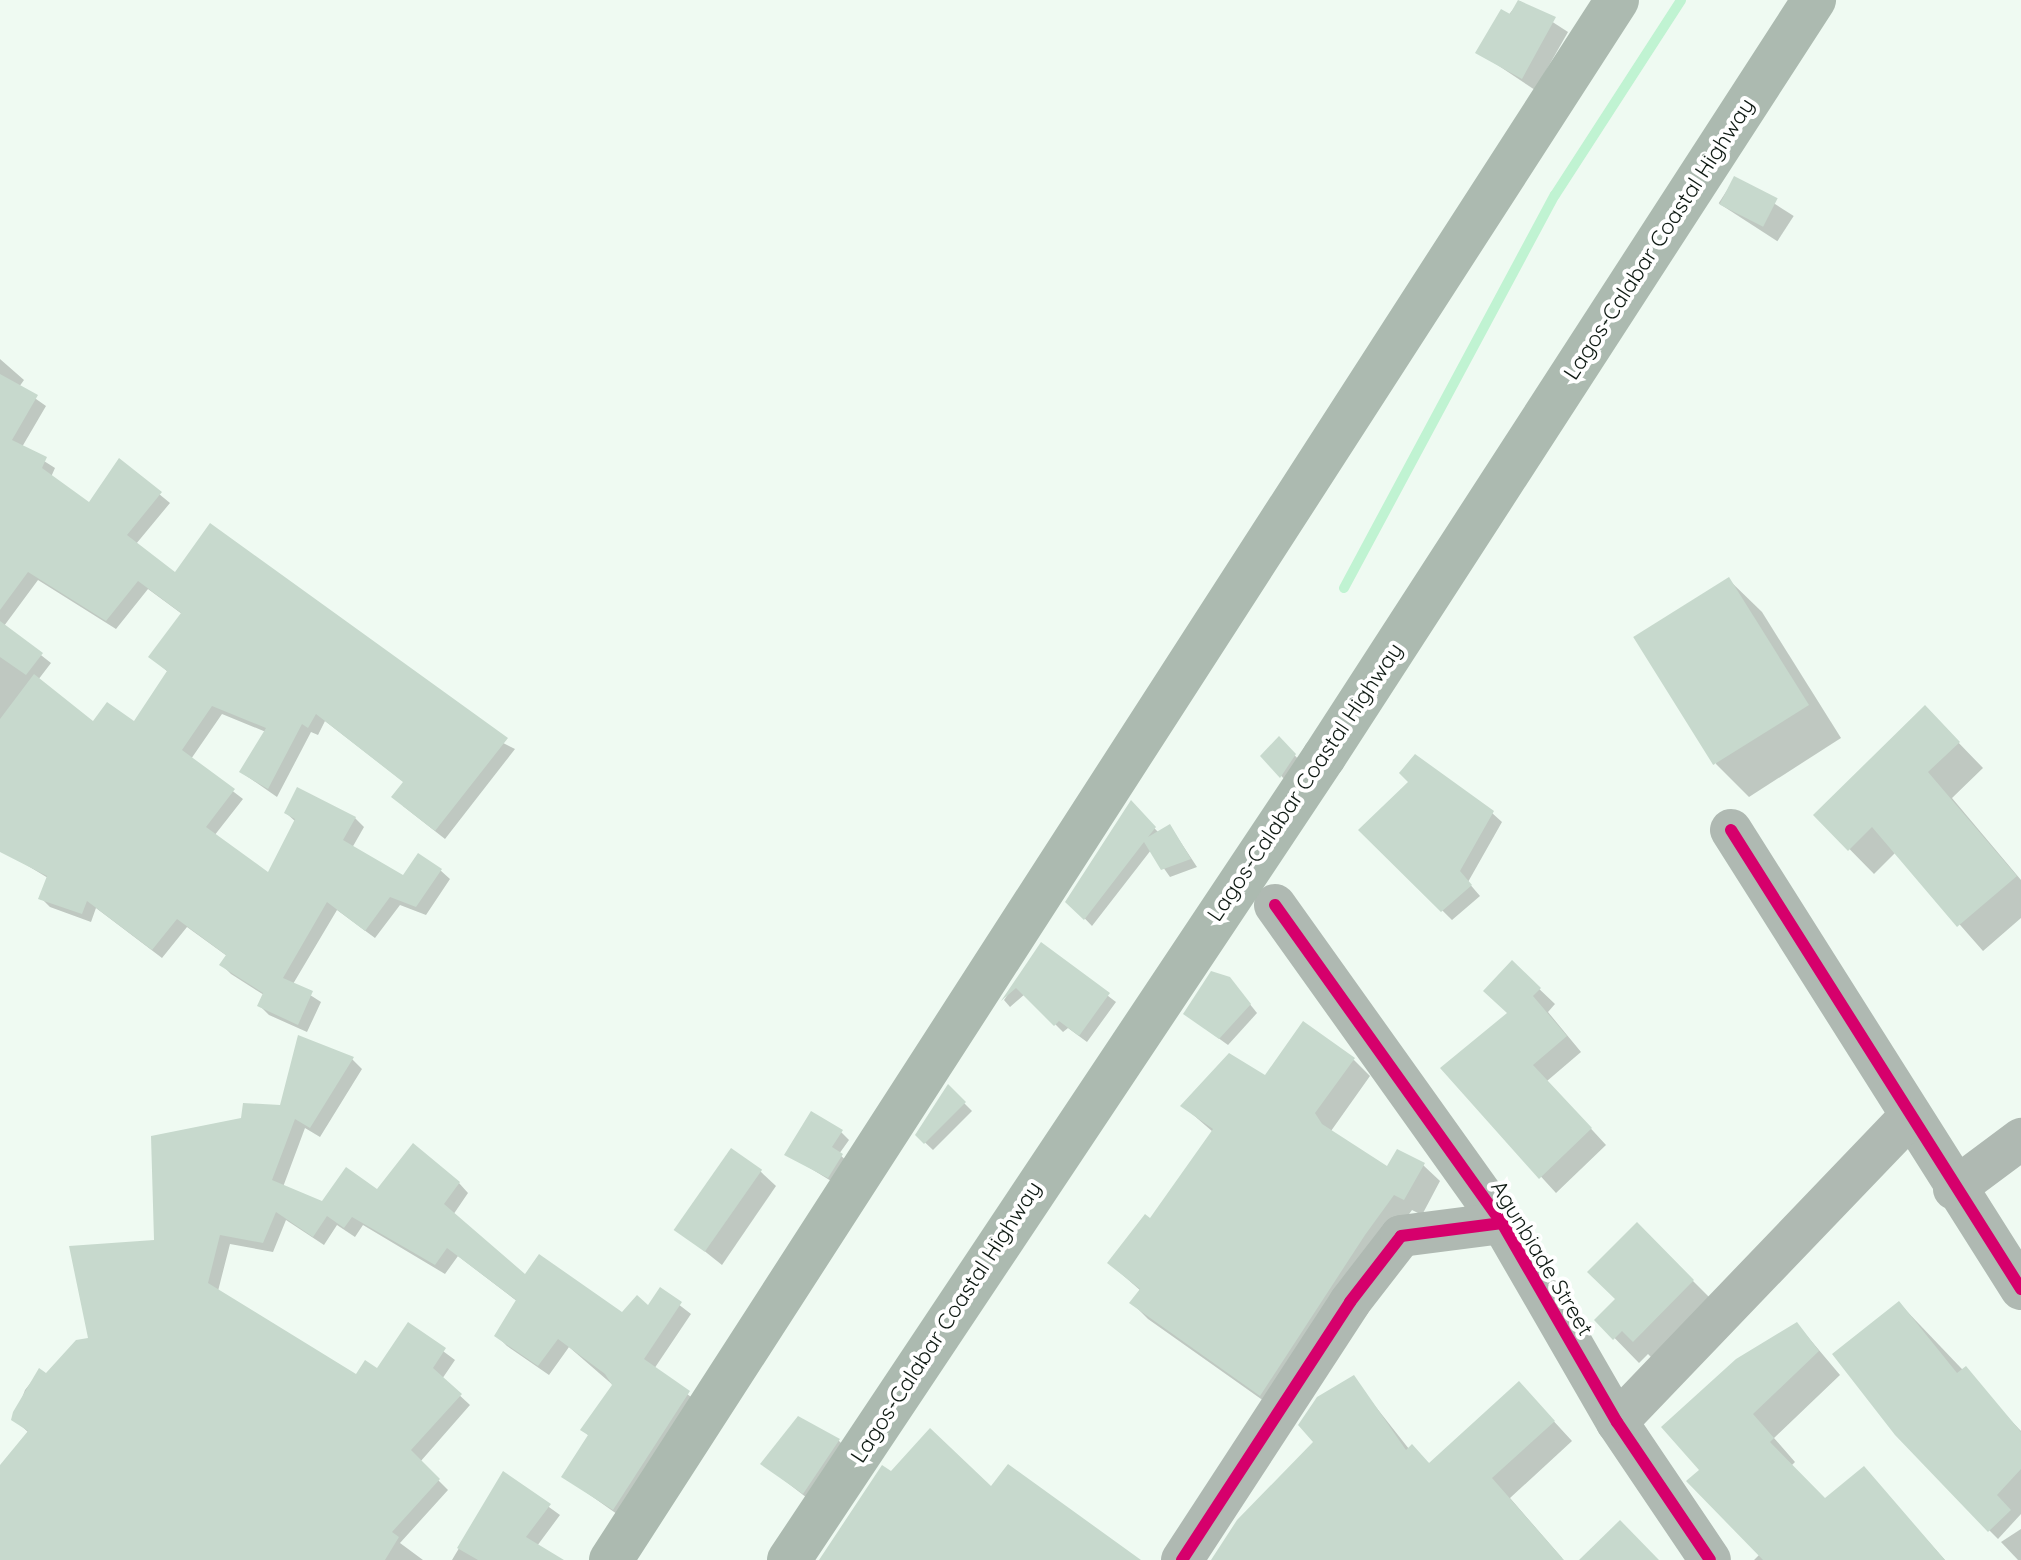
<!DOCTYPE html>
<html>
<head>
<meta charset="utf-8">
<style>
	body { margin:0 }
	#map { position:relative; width:2021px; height:1560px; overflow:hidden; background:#effaf2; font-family:Quicksand,sans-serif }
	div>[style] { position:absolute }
	.shadow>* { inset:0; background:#0003; transform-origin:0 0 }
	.stream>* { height:10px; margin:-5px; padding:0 5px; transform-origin:5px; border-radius:5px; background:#c0f3d2 }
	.building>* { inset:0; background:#c7d9cd; transform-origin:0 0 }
	.minor>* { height:42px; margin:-21px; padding:0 21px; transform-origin:21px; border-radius:21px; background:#afb9b2 }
	.trunk>* { height:44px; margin:-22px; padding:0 22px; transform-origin:22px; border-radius:22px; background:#acbab0 }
	.cycleway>* { height:12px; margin:-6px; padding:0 6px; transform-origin:6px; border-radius:6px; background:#d6006c }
	span { translate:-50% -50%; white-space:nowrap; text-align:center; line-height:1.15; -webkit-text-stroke:8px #fff; paint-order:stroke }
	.street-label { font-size:22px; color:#0f1a13 }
</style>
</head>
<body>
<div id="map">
	<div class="shadow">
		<i style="clip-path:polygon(1520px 1px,1568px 32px,1535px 90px,1478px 52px)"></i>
		<i style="left:1735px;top:178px;width:70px;height:30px;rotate:33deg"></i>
		<i style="clip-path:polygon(evenodd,0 359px,24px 380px,19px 387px,46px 406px,22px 447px,55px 468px,51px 477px,89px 505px,119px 461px,170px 503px,136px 544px,175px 575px,515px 749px,445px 839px,403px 806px,405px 783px,325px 721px,318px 735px,311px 732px,277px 797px,241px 772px,266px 732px,222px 714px,191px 759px,243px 799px,214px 836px,269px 875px,296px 822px,286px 813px,355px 818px,364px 827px,352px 848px,404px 878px,440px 870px,450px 879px,426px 915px,400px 905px,375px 938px,337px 910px,293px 984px,321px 1002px,307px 1032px,269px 1015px,260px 1006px,264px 995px,231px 974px,222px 965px,227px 956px,187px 927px,162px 958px,96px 908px,91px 922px,50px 907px,41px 898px,48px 878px,0 849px,0 359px,38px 580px,116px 629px,148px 589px,182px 614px,151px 657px,168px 672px,135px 723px,93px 724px,38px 680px,51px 663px,4px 626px,38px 580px)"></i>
		<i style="clip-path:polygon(1729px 580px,1762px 612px,1841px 738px,1749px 797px,1716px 764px)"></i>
		<i style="clip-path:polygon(1925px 708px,1983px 768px,1952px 798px,2021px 880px,2021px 918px,1983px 951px,1896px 852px,1874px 874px,1816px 815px)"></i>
		<i style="clip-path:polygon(1279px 739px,1302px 763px,1289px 784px,1262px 756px)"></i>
		<i style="clip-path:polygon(1131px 804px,1159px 833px,1170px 826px,1197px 867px,1170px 877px,1151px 850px,1092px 926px,1068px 901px)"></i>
		<i style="clip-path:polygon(1492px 813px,1502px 822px,1468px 882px,1480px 896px,1452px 920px,1361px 830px)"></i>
		<i style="clip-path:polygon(1041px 945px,1116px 1002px,1087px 1042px,1068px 1028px,1063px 1032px,1025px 994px,1010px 1007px,1004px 1000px)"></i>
		<i style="clip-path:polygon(1512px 963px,1555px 1004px,1548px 1012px,1581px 1052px,1547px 1081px,1606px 1145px,1556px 1193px,1443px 1069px,1509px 1014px)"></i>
		<i style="clip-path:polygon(1237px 988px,1257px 1013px,1228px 1045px,1185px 1014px)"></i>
		<i style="clip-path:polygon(352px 1059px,362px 1069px,320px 1137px,305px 1128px,283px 1187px,323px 1204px,459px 1183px,468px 1193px,453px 1215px,526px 1277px,622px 1315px,648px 1308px,660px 1290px,691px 1314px,654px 1369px,699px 1403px,624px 1519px,563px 1476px,589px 1436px,583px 1430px,614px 1386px,569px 1347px,549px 1375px,507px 1346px,497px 1336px,518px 1302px,458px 1256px,445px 1274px,363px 1225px,355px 1237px,337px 1225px,324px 1245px,286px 1220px,273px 1252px,230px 1244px,218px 1291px,356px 1377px,378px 1371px,408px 1325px,455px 1360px,442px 1379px,470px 1405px,420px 1462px,448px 1490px,400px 1543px,423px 1560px,0 1560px,0 1468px,29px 1433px,14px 1419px,25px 1390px,40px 1371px,47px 1376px,90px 1340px,243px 1119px,282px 1107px)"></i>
		<i style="clip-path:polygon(1354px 1060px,1370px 1076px,1331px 1131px,1388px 1169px,1423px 1165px,1440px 1181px,1422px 1215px,1412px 1210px,1382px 1251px,1278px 1411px,1148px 1319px,1132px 1303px,1141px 1291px,1109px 1263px,1150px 1221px,1213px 1132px,1183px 1106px,1266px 1078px)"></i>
		<i style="clip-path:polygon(948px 1087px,972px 1111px,933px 1150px,917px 1135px)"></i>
		<i style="clip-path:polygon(841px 1132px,849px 1140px,839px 1154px,849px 1163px,836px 1184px,787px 1154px)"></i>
		<i style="clip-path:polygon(760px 1171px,776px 1186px,722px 1265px,678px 1230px)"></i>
		<i style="clip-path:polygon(1637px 1225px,1718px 1306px,1659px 1365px,1648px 1354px,1639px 1363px,1597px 1320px,1618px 1299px)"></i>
		<i style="clip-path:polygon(1899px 1303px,2021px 1431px,2021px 1514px,1998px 1539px,1976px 1517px)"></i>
		<i style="clip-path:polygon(1797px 1324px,1840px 1375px,1774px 1438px,1795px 1462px,1791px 1466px,1825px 1501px,1863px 1468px,1945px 1560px,1754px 1560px,1760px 1554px,1690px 1484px)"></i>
		<i style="clip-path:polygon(1353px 1378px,1409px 1449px,1430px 1464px,1537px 1403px,1572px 1441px,1510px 1498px,1562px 1558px,1213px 1560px,1315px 1443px)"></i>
		<i style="clip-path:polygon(838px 1440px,846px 1448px,811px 1501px,763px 1464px)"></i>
		<i style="clip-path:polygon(503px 1474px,560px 1515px,537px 1546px,560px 1560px,452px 1560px)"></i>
		<i style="clip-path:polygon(2021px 1529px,2021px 1560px,2018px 1560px,2001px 1542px)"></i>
	</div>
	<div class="stream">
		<i style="left:1344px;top:588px;width:446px;rotate:-61.8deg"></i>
		<i style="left:1555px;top:195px;width:232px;rotate:-57.1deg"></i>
	</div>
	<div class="building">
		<i style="clip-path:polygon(1518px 0,1556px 17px,1522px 79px,1475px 53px,1501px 9px,1510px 14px)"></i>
		<i style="left:1734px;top:176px;width:49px;height:32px;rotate:27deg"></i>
		<i style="clip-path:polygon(0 374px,38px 395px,12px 440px,47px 457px,42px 468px,89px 502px,119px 458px,162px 492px,127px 535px,175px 572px,210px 523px,508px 738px,435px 831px,391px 797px,403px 782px,316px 714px,308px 728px,302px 724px,268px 789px,239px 772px,266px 728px,212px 706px,182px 750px,235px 789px,206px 827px,268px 872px,295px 819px,284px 813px,297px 787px,356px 817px,343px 840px,403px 875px,418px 853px,442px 869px,416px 907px,390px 897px,365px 931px,327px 902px,283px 978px,313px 991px,298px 1025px,257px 1006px,263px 993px,219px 965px,226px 955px,177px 919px,152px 950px,87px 901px,82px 914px,38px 899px,47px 876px,0 852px,0 719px,34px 674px,93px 721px,107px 702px,134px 721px,167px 671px,148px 657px,181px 613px,138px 581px,106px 621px,28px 572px,0 610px)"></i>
		<i style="left:1729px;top:577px;width:151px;height:113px;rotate:58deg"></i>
		<i style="clip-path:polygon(0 621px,43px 653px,26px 675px,0 657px)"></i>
		<i style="clip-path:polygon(1925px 705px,1960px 742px,1928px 772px,2017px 876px,1957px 927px,1872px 827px,1848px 851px,1813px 815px)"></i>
		<i style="clip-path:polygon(1279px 736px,1296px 754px,1280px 778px,1260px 756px)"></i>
		<i style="clip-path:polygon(1415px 754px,1494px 811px,1460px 871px,1472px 885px,1441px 912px,1358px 830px,1408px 782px,1399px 773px)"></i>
		<i style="clip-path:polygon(1131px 800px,1156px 827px,1148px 837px,1170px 824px,1191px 859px,1161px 870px,1144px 842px,1084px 920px,1065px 902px)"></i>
		<i style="clip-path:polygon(1041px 942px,1110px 993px,1079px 1036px,1059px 1021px,1054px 1026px,1016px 988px,1001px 1001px)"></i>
		<i style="clip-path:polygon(1512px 960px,1541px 988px,1533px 996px,1567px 1036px,1533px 1065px,1592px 1128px,1539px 1179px,1440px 1068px,1507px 1013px,1483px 991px)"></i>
		<i style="clip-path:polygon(1211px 971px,1230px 977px,1251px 1004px,1219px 1039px,1183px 1014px)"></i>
		<i style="clip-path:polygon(1303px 1021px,1355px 1058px,1315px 1113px,1322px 1124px,1387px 1166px,1397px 1149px,1425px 1163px,1404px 1200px,1394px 1195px,1365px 1235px,1260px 1396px,1129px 1303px,1140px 1289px,1107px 1263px,1145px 1214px,1150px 1218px,1213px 1129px,1180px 1106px,1229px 1053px,1265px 1075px)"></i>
		<i style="clip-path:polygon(298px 1035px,354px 1057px,310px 1128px,295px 1119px,272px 1180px,322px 1201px,346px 1167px,377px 1189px,413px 1143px,460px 1182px,444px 1204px,525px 1274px,539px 1254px,622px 1312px,637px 1295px,648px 1305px,660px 1287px,682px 1302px,644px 1359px,690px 1391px,613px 1510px,561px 1477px,588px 1435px,580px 1430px,612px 1385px,605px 1374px,558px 1339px,538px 1366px,494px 1336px,516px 1300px,447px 1248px,435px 1265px,352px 1217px,344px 1228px,327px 1216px,313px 1237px,276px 1212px,263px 1243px,220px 1235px,208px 1283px,356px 1374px,365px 1360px,377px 1368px,408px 1322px,446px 1348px,433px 1368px,462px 1394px,411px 1450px,440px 1479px,392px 1532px,399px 1537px,385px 1560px,0 1560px,0 1465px,28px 1431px,11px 1420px,13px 1412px,39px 1368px,46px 1373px,76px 1340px,88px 1338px,69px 1246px,154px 1240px,151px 1136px,241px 1118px,243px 1103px,280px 1105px)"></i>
		<i style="clip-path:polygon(948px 1084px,966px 1102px,924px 1144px,915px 1135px)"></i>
		<i style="clip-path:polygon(811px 1111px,843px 1130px,832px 1147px,843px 1154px,828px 1178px,784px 1155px)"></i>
		<i style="left:731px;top:1148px;width:38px;height:100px;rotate:35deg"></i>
		<i style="clip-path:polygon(1637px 1222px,1694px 1280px,1633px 1342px,1622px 1331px,1613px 1340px,1594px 1320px,1615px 1299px,1587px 1272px)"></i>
		<i style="clip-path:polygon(1899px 1301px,1957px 1373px,1966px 1366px,2021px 1432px,2021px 1469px,1997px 1495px,2011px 1510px,1988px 1532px,1895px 1435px,1832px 1354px)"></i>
		<i style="clip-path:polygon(1797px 1322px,1819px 1351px,1753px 1414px,1774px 1438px,1770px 1442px,1825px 1498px,1864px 1466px,1945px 1560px,1763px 1560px,1686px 1481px,1699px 1470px,1661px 1427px,1736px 1359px)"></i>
		<i style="clip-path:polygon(1354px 1375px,1406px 1450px,1412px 1444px,1429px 1463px,1519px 1381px,1555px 1421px,1492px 1478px,1564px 1560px,1211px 1560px,1237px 1520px,1313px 1442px,1298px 1425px,1317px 1397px)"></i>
		<i style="clip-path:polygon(798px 1416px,840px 1439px,803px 1494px,760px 1464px)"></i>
		<i style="clip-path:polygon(930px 1428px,991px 1486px,1008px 1464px,1141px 1560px,819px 1560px,882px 1465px,891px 1471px)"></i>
		<i style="clip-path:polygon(503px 1471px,551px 1504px,526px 1537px,564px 1560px,478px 1560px,457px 1548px)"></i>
		<i style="clip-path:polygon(1620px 1520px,1659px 1560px,1579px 1560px)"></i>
	</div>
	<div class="minor">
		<i style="left:1731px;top:830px;width:543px;rotate:57.71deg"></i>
		<i style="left:1275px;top:905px;width:391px;rotate:54.5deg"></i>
		<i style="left:1502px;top:1223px;width:230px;rotate:60deg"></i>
		<i style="left:1617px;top:1422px;width:166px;rotate:56deg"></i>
		<i style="left:1954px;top:1189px;width:84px;rotate:-36.7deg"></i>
		<i style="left:1617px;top:1422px;width:420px;rotate:-46.2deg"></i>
		<i style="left:1182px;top:1560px;width:308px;rotate:-56.9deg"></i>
		<i style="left:1350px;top:1302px;width:83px;rotate:-52.3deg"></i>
		<i style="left:1401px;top:1236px;width:102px;rotate:-7.3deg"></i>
	</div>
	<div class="trunk">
		<i style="left:611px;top:1560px;width:1856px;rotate:-57.18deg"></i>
		<i style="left:789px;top:1560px;width:965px;rotate:-56.33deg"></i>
		<i style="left:1324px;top:757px;width:902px;rotate:-57.09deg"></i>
	</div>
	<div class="cycleway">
		<i style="left:1731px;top:830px;width:543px;rotate:57.71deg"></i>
		<i style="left:1275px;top:905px;width:391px;rotate:54.5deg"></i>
		<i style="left:1502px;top:1223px;width:230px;rotate:60deg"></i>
		<i style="left:1617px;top:1422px;width:166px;rotate:56deg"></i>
		<i style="left:1182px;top:1560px;width:308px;rotate:-56.9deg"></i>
		<i style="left:1350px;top:1302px;width:83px;rotate:-52.3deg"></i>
		<i style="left:1401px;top:1236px;width:102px;rotate:-7.3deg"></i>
	</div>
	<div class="street-label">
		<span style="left:1659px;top:239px;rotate:-57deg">Lagos-Calabar Coastal Highway</span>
		<span style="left:1305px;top:782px;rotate:-56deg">Lagos-Calabar Coastal Highway</span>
		<span style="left:1542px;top:1258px;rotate:59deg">Agunbiade Street</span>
		<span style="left:946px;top:1322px;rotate:-57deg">Lagos-Calabar Coastal Highway</span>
	</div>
</div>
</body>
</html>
